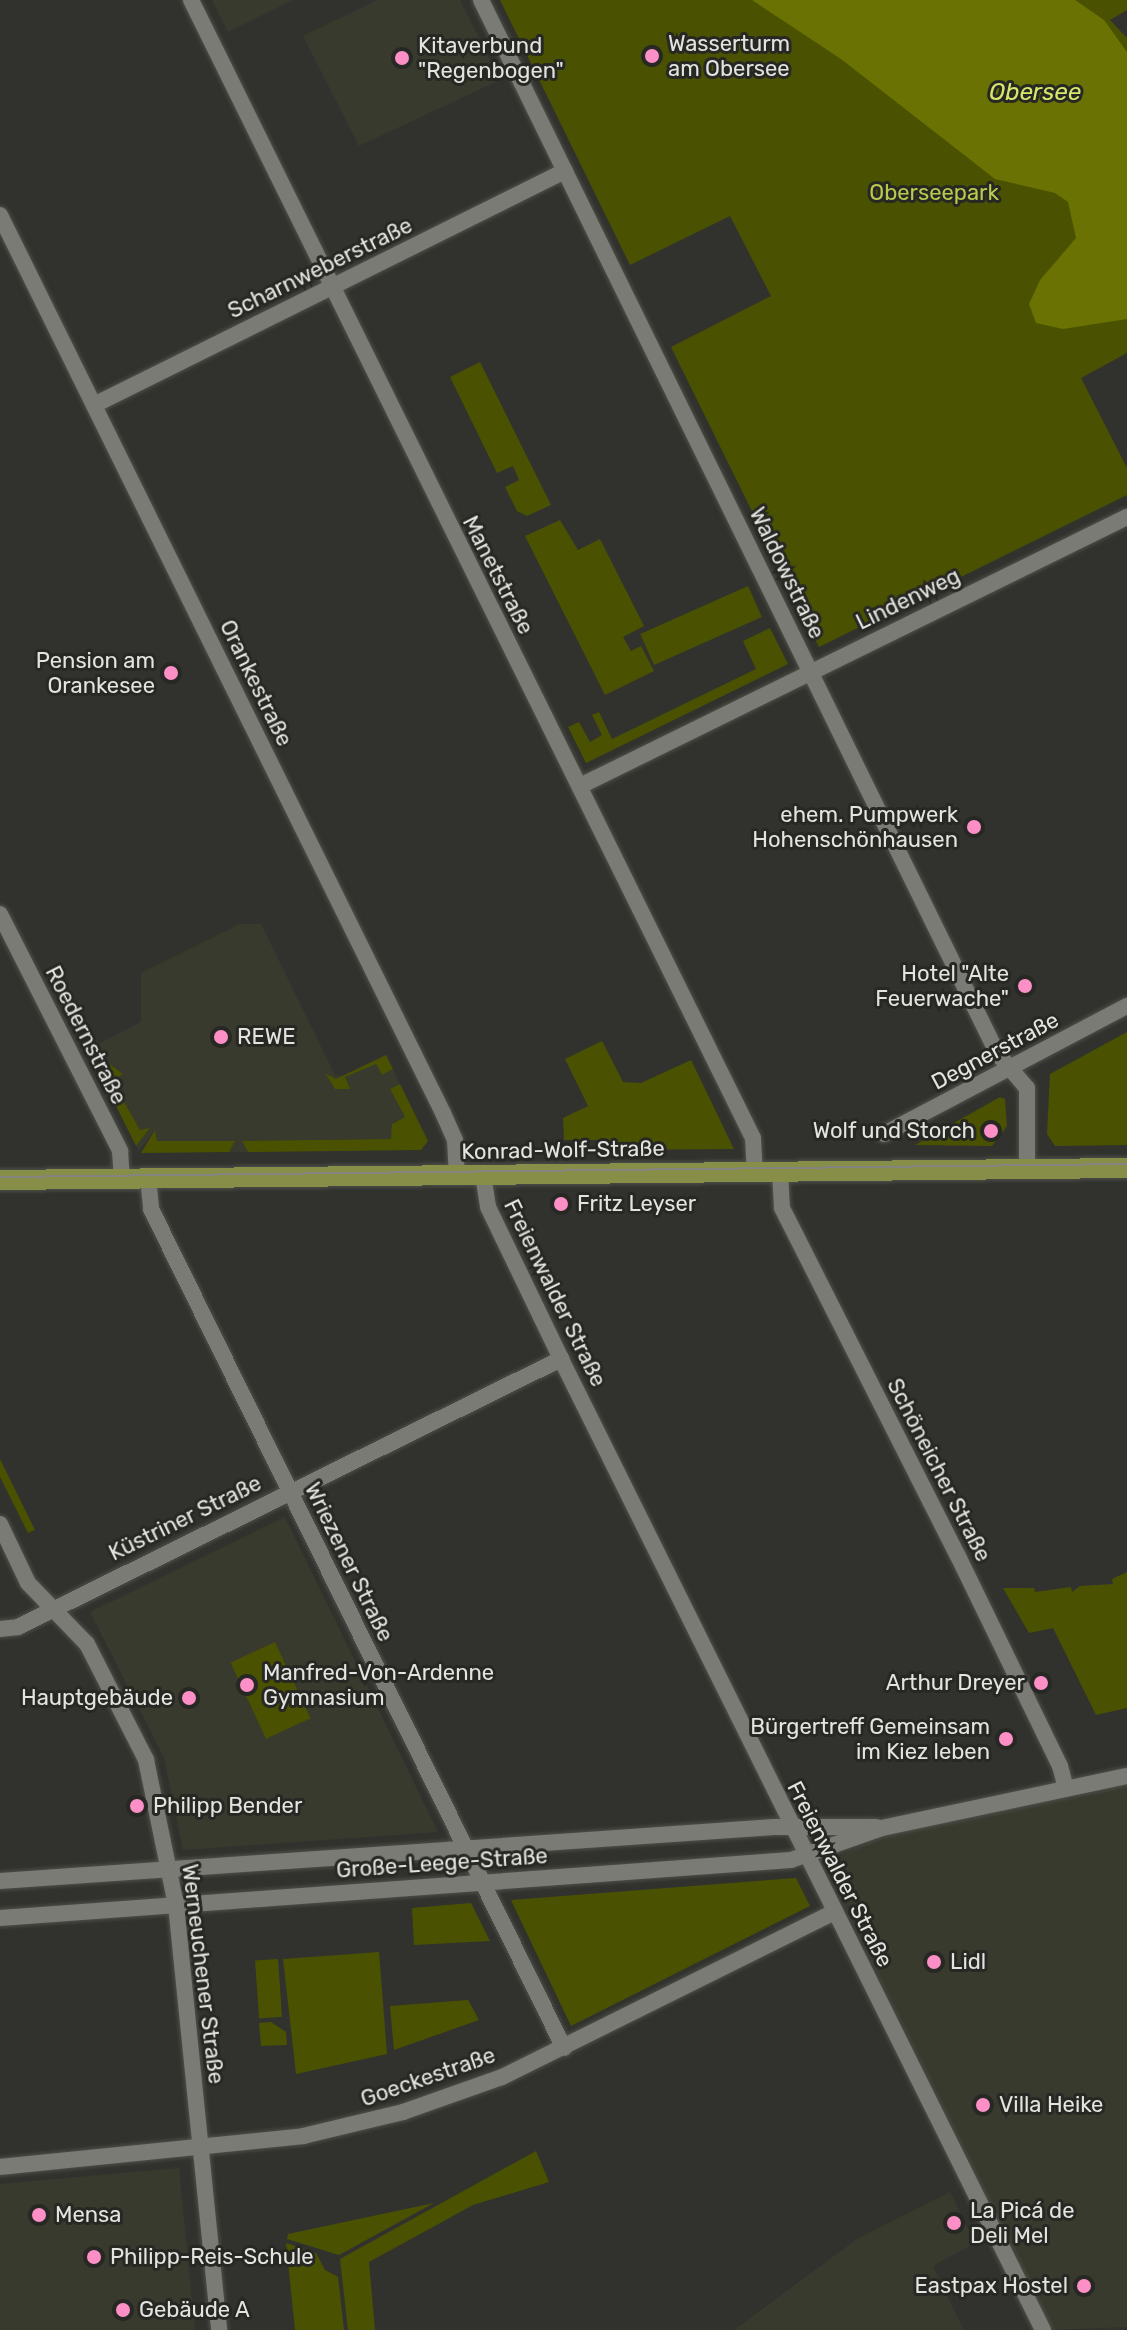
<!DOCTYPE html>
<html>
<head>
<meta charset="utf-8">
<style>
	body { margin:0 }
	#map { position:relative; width:1127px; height:2330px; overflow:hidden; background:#31322d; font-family:Rubik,sans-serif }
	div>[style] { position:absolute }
	.built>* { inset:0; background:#383a2e }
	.green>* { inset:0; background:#4a5201; transform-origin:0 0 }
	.water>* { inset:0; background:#697202 }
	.roads { filter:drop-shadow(0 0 2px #4e4f4a) drop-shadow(0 0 2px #4e4f4a) }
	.minor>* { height:16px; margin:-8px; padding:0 8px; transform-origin:8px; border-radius:8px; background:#797b74 }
	.major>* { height:20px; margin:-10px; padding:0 10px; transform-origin:10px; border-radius:10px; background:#868e48 }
	.tram>* { height:2px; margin:-1px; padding:0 1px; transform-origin:1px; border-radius:1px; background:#83847f }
	.dots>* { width:22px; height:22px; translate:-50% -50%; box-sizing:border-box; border:4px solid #272823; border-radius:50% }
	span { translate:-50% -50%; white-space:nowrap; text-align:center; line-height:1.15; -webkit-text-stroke:6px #272823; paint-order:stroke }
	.poi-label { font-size:22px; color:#e3e4e0 }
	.left { translate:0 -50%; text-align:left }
	.right { translate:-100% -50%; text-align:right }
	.park-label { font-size:22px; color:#bbca4d }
	.street-label { font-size:22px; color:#e3e4e0 }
	.water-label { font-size:24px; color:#d8e76c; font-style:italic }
</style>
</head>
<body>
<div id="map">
	<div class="built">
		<i style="clip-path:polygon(212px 0,293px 0,228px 32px)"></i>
		<i style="clip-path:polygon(377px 0,460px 0,500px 80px,359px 146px,303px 36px)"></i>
		<i style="clip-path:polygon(240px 924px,261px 924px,335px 1075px,344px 1076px,336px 1080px,326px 1073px,332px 1086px,350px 1089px,345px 1077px,376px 1063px,382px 1075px,393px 1069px,400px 1084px,390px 1089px,405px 1117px,394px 1122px,392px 1139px,243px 1141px,248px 1152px,229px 1152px,234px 1142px,156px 1141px,155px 1130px,139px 1150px,136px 1146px,150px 1128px,140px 1131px,112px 1080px,123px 1073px,95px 1064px,87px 1050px,141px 1022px,141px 973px)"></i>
		<i style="clip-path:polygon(285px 1517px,438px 1832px,183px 1850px,164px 1758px,90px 1612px)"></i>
		<i style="clip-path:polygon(1127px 1784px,1127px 2327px,1051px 2330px,829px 1873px,842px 1854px,891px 1833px)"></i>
		<i style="clip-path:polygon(179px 2168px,195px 2330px,0 2330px,0 2184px)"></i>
		<i style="clip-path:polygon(950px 2192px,975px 2243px,933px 2266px,964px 2330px,734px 2330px,857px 2239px)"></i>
	</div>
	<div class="green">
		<i style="clip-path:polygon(500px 0,1127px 0,1127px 10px,1110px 20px,1127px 38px,1127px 353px,1081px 378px,1127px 468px,1127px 495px,819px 647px,671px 347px,771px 296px,730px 216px,630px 265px)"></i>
		<i style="clip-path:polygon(480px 362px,551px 505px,527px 516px,517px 511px,505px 487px,519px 480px,513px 466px,497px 473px,450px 377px)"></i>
		<i style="clip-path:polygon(560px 520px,578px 550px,600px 539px,644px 626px,623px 637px,631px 651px,641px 646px,654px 671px,605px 695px,525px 536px)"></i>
		<i style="left:748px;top:586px;width:34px;height:118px;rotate:66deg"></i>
		<i style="clip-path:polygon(770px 628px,788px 664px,586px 763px,568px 727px,579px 722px,590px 742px,602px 735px,592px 715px,599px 712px,612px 739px,756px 669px,743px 641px)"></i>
		<i style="clip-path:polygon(1127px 1032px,1127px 1145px,1055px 1146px,1047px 1134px,1050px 1074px)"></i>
		<i style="clip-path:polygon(602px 1041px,623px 1082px,641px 1083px,691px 1060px,734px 1149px,610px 1150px,605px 1140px,564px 1140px,563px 1118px,588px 1106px,565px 1059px)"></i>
		<i style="clip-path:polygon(386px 1055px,393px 1069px,382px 1075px,376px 1064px,345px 1077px,350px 1089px,335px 1089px,325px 1073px,336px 1079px)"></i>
		<i style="clip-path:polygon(108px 1063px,123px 1074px,112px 1081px,140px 1130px,150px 1128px,136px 1146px,95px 1064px)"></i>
		<i style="clip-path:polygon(400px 1084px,428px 1141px,421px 1150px,248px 1152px,242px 1141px,391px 1139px,392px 1124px,405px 1117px,390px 1089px)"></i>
		<i style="clip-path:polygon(1000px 1097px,1005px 1099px,1007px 1126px,992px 1146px,915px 1145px)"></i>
		<i style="clip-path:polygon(155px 1130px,157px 1141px,235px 1141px,229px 1152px,141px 1153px)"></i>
		<i style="clip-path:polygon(0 1459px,35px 1530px,28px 1533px,0 1477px)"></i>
		<i style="clip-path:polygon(1127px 1572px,1127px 1708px,1096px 1715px,1053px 1628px,1029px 1633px,1003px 1588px,1034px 1588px,1035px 1592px,1071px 1587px,1072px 1592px,1080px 1586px,1113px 1584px,1112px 1579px)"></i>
		<i style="left:275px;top:1642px;width:84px;height:49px;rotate:65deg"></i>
		<i style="clip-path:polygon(796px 1878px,810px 1906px,571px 2026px,511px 1900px)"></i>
		<i style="clip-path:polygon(471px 1903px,490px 1941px,414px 1945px,412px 1908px)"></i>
		<i style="clip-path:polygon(379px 1952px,387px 2054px,296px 2074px,283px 1959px)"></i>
		<i style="left:278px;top:1959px;width:58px;height:23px;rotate:86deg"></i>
		<i style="clip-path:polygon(468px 2000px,479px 2020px,394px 2050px,390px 2006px)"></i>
		<i style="clip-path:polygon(271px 2022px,286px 2032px,287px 2045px,261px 2046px,259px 2023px)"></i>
		<i style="clip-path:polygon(536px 2151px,549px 2182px,473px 2205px,369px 2262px,375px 2330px,348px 2330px,340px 2259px)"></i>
		<i style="clip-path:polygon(434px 2203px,339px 2255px,287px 2239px,288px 2234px)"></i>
		<i style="clip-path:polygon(286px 2243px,316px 2253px,325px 2270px,338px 2277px,344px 2330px,295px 2330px)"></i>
	</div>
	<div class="water">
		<i style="clip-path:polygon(752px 0,1075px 0,1104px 20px,1127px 52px,1127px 319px,1063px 329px,1036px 323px,1029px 304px,1040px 280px,1076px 238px,1068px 202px,1055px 193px,995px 179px,841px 59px)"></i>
	</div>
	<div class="roads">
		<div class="minor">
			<i style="left:191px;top:0;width:1269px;rotate:63.72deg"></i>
			<i style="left:753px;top:1138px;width:34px;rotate:87deg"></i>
			<i style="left:481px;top:0;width:1173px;rotate:63.89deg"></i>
			<i style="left:997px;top:1053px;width:46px;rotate:49.4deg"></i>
			<i style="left:1027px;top:1088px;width:81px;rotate:90deg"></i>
			<i style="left:0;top:215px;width:1001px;rotate:63.74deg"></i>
			<i style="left:443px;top:1113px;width:30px;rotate:66deg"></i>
			<i style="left:455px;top:1140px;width:35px;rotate:87deg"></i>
			<i style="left:94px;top:405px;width:526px;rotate:-26.42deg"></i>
			<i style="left:580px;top:786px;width:610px;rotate:-26.19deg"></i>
			<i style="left:0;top:914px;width:266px;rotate:63.1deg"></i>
			<i style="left:120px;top:1151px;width:27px;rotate:86deg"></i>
			<i style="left:884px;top:1134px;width:275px;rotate:-27.8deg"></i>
			<i style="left:780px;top:1171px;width:37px;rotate:87deg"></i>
			<i style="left:782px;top:1208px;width:388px;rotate:63.2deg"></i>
			<i style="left:957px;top:1554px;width:236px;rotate:64.1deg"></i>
			<i style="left:1060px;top:1766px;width:23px;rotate:75deg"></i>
			<i style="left:483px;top:1175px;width:32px;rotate:81deg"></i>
			<i style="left:488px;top:1207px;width:169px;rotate:64.3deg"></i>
			<i style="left:561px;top:1359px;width:1084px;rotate:63.6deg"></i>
			<i style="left:148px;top:1178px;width:31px;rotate:84deg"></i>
			<i style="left:151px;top:1209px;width:935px;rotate:63.79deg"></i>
			<i style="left:0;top:1524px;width:65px;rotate:64.6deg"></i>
			<i style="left:28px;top:1583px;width:85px;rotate:46deg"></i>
			<i style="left:87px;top:1644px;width:130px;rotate:63deg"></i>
			<i style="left:146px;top:1760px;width:148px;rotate:78.3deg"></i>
			<i style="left:176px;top:1905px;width:427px;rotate:84.2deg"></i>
			<i style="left:0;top:1629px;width:18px;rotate:-6deg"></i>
			<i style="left:18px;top:1627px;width:606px;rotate:-26.27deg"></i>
			<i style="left:0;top:1881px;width:776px;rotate:-3.99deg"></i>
			<i style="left:774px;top:1827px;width:102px"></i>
			<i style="left:0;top:1918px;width:793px;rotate:-4.19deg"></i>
			<i style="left:791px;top:1860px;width:96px;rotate:-19.4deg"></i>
			<i style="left:882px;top:1828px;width:250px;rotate:-12deg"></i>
			<i style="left:0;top:2167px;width:305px;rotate:-5.8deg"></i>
			<i style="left:303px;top:2136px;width:103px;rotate:-13.5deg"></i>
			<i style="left:403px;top:2112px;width:105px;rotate:-19.5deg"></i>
			<i style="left:502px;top:2077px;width:372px;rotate:-26.4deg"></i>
		</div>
		<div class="major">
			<i style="left:0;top:1180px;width:1127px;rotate:-0.61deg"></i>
		</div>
	</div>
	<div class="tram">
		<i style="left:0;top:1177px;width:1127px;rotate:-0.66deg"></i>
	</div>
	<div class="dots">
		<i style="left:652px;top:56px;background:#fb8fc6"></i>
		<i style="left:402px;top:58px;background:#fb8fc6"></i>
		<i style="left:171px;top:673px;background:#fb8fc6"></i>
		<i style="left:974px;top:827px;background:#fb8fc6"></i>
		<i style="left:1025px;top:986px;background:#fb8fc6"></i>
		<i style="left:221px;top:1037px;background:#fb8fc6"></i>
		<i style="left:991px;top:1131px;background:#fb8fc6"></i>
		<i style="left:561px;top:1204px;background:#fb8fc6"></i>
		<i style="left:1041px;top:1683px;background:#fb8fc6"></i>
		<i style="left:247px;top:1685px;background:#fb8fc6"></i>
		<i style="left:189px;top:1698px;background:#fb8fc6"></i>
		<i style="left:1006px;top:1739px;background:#fb8fc6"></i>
		<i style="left:137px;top:1806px;background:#fb8fc6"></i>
		<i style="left:934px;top:1962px;background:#fb8fc6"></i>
		<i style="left:983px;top:2105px;background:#fb8fc6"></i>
		<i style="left:39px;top:2215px;background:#fb8fc6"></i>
		<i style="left:954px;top:2223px;background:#fb8fc6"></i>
		<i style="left:94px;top:2257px;background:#fb8fc6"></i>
		<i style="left:1084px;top:2286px;background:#fb8fc6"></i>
		<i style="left:123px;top:2310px;background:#fb8fc6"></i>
	</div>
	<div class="poi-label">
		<span class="left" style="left:668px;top:56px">Wasserturm<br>am Obersee</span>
		<span class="left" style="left:418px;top:58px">Kitaverbund<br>"Regenbogen"</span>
		<span class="right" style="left:155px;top:673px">Pension am<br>Orankesee</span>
		<span class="right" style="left:958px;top:827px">ehem. Pumpwerk<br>Hohenschönhausen</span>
		<span class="right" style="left:1009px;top:986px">Hotel "Alte<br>Feuerwache"</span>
		<span class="left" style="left:237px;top:1037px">REWE</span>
		<span class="right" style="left:975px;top:1131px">Wolf und Storch</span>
		<span class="left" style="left:577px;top:1204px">Fritz Leyser</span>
		<span class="left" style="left:263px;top:1685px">Manfred-Von-Ardenne<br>Gymnasium</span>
		<span class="right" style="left:1025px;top:1683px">Arthur Dreyer</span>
		<span class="right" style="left:173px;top:1698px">Hauptgebäude</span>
		<span class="right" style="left:990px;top:1739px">Bürgertreff Gemeinsam<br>im Kiez leben</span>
		<span class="left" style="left:153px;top:1806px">Philipp Bender</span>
		<span class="left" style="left:950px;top:1962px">Lidl</span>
		<span class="left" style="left:999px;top:2105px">Villa Heike</span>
		<span class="left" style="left:970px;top:2223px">La Picá de<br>Deli Mel</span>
		<span class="left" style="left:55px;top:2215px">Mensa</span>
		<span class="left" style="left:110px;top:2257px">Philipp-Reis-Schule</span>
		<span class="right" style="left:1068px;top:2286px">Eastpax Hostel</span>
		<span class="left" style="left:139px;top:2310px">Gebäude A</span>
	</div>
	<div class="park-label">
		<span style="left:934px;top:193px">Oberseepark</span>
	</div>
	<div class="street-label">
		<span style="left:320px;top:268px;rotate:-26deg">Scharnweberstraße</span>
		<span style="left:787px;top:573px;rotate:64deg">Waldowstraße</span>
		<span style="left:498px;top:575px;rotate:63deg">Manetstraße</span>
		<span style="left:908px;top:599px;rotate:-26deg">Lindenweg</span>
		<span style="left:256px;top:683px;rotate:64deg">Orankestraße</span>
		<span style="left:86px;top:1035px;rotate:63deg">Roedernstraße</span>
		<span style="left:995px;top:1051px;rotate:-28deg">Degnerstraße</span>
		<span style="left:563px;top:1150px;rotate:-1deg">Konrad-Wolf-Straße</span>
		<span style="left:555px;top:1293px;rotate:64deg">Freienwalder Straße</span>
		<span style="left:939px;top:1470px;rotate:63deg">Schöneicher Straße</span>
		<span style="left:185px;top:1518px;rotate:-26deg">Küstriner Straße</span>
		<span style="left:349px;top:1562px;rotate:64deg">Wriezener Straße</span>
		<span style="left:442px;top:1863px;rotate:-4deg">Große-Leege-Straße</span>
		<span style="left:840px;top:1874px;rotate:63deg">Freienwalder Straße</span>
		<span style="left:203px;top:1974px;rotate:83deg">Werneuchener Straße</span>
		<span style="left:428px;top:2077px;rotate:-19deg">Goeckestraße</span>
	</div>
	<div class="water-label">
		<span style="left:1035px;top:93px">Obersee</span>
	</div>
</div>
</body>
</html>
